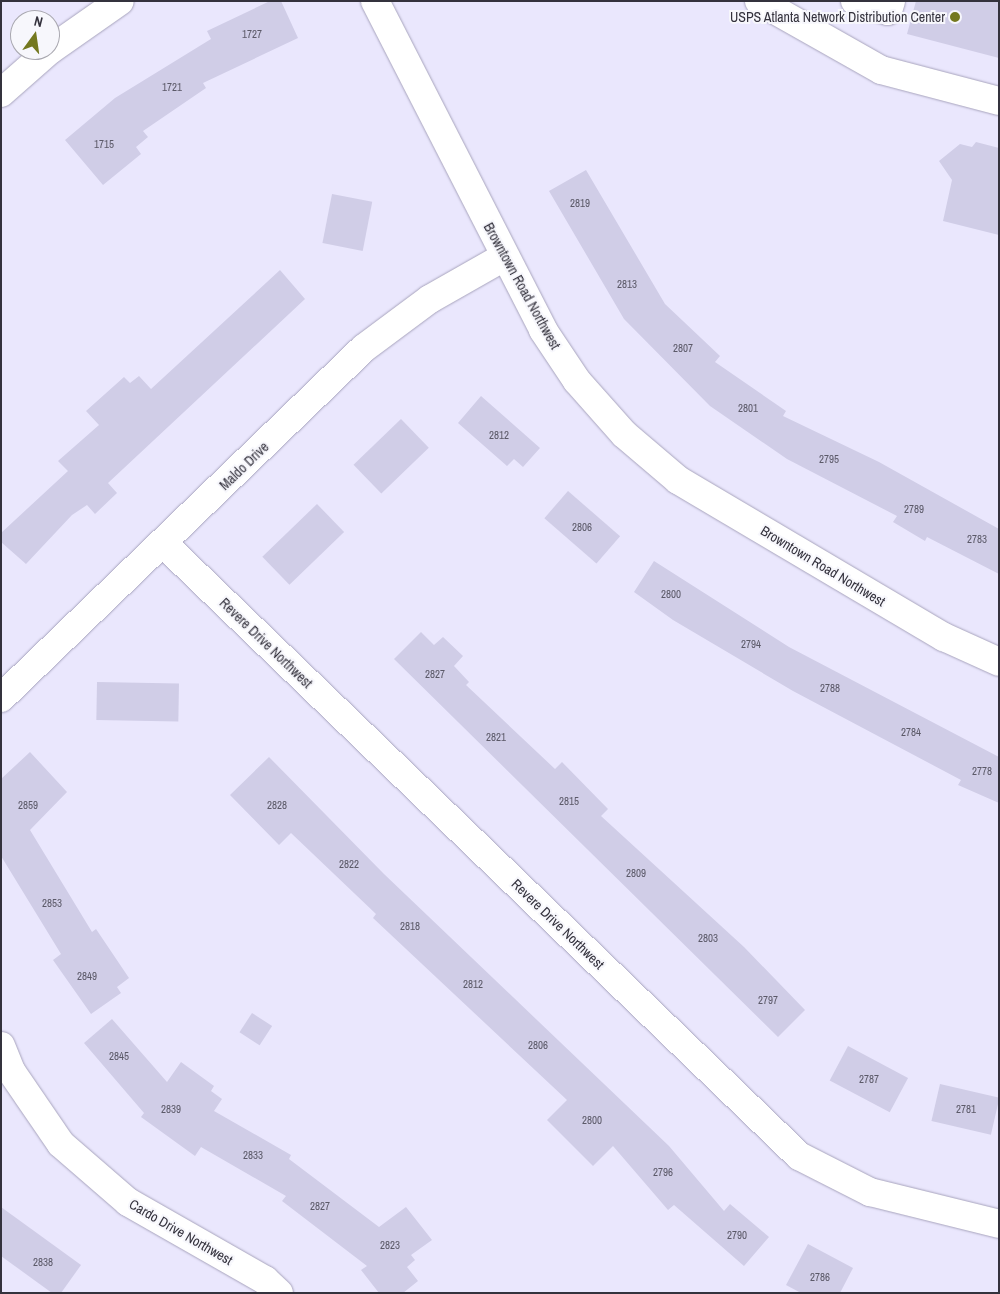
<!DOCTYPE html>
<html>
<head>
<meta charset="utf-8">
<style>
	body { margin:0 }
	#map { position:relative; width:1000px; height:1294px; overflow:hidden; background:#eae7fd; font-family:"Archivo Narrow",sans-serif }
	div>[style] { position:absolute }
	.building>* { inset:0; background:#d0cde7; transform-origin:0 0 }
	.roads { filter:drop-shadow(0 0 1px #a8a4bd) drop-shadow(0 0 1px #a8a4bd) }
	.minor>* { height:28px; margin:-14px; padding:0 14px; transform-origin:14px; border-radius:14px; background:#fff }
	.dots>* { width:14px; height:14px; translate:-50% -50%; box-sizing:border-box; border:2px solid #f7f7fc; border-radius:50% }
	span { translate:-50% -50%; white-space:nowrap; text-align:center; line-height:1.15; -webkit-text-stroke:4px #f7f7fc; paint-order:stroke }
	.number-label { font-size:11px; color:#5b5968 }
	.number-label span { -webkit-text-stroke-width:0 }
	.poi-label { font-size:14px; color:#34323d }
	.right { translate:-100% -50%; text-align:right }
	.street-label { font-size:14px; color:#34323d }
	.frame { position:absolute; inset:0; border:2px solid #34323d; pointer-events:none }
	.north { position:absolute; left:10px; top:10px; width:50px; height:50px; box-sizing:border-box; background:#f7f7fc; border:1px solid #a9a8b0; border-radius:50%; rotate:14deg; font-size:14px; font-weight:700; line-height:20px; text-align:center; color:#34323d }
	.north::after { content:''; display:block; margin:auto; width:18px; height:22px; background:#74781f; clip-path:polygon(50% 0,100% 100%,50% 72%,0 100%) }
</style>
</head>
<body>
<div id="map">
	<div class="building">
		<i style="clip-path:polygon(270px 1px,281px 1px,298px 38px,203px 83px,206px 88px,143px 131px,148px 137px,136px 147px,141px 154px,103px 185px,65px 140px,115px 98px,211px 39px,207px 31px)"></i>
		<i style="clip-path:polygon(916px 1px,999px 1px,999px 58px,907px 34px)"></i>
		<i style="clip-path:polygon(976px 142px,999px 148px,999px 235px,943px 221px,952px 180px,939px 161px,960px 144px,972px 147px)"></i>
		<i style="clip-path:polygon(586px 170px,665px 304px,720px 356px,715px 362px,786px 411px,783px 416px,879px 462px,999px 529px,999px 574px,927px 537px,925px 541px,893px 522px,897px 516px,787px 459px,710px 406px,624px 319px,549px 191px)"></i>
		<i style="left:332px;top:194px;width:41px;height:50px;rotate:11deg"></i>
		<i style="clip-path:polygon(280px 270px,305px 299px,108px 483px,117px 493px,95px 514px,87px 505px,72px 515px,26px 564px,1px 542px,1px 533px,68px 471px,58px 461px,99px 425px,86px 411px,124px 377px,130px 383px,139px 376px,151px 389px)"></i>
		<i style="clip-path:polygon(481px 396px,540px 448px,523px 467px,514px 459px,507px 466px,458px 423px)"></i>
		<i style="left:401px;top:419px;width:40px;height:66px;rotate:46deg"></i>
		<i style="left:568px;top:491px;width:69px;height:36px;rotate:41deg"></i>
		<i style="left:317px;top:504px;width:39px;height:76px;rotate:46deg"></i>
		<i style="clip-path:polygon(654px 561px,789px 647px,999px 757px,999px 803px,958px 785px,961px 780px,793px 691px,673px 620px,634px 592px)"></i>
		<i style="clip-path:polygon(421px 632px,434px 645px,443px 637px,463px 656px,454px 666px,469px 682px,466px 685px,555px 769px,562px 762px,608px 809px,601px 816px,744px 947px,805px 1010px,778px 1037px,394px 659px)"></i>
		<i style="left:97px;top:682px;width:82px;height:38px;rotate:1deg"></i>
		<i style="clip-path:polygon(30px 752px,67px 792px,30px 830px,92px 932px,96px 929px,129px 978px,117px 987px,121px 993px,91px 1014px,53px 960px,61px 954px,1px 856px,1px 779px)"></i>
		<i style="clip-path:polygon(269px 757px,384px 874px,669px 1146px,724px 1211px,730px 1204px,769px 1237px,744px 1266px,674px 1205px,668px 1210px,613px 1146px,593px 1166px,547px 1120px,567px 1100px,373px 918px,376px 914px,291px 833px,279px 845px,230px 795px)"></i>
		<i style="left:252px;top:1013px;width:24px;height:23px;rotate:33deg"></i>
		<i style="clip-path:polygon(112px 1019px,167px 1082px,181px 1062px,214px 1086px,211px 1091px,222px 1099px,214px 1111px,291px 1155px,289px 1159px,379px 1227px,406px 1207px,432px 1240px,411px 1255px,415px 1260px,407px 1267px,418px 1281px,403px 1293px,379px 1293px,361px 1270px,367px 1266px,282px 1201px,286px 1196px,201px 1147px,195px 1156px,141px 1117px,144px 1113px,84px 1043px)"></i>
		<i style="left:848px;top:1046px;width:68px;height:39px;rotate:28deg"></i>
		<i style="left:940px;top:1084px;width:61px;height:38px;rotate:13deg"></i>
		<i style="clip-path:polygon(1px 1207px,81px 1265px,61px 1293px,52px 1293px,1px 1256px)"></i>
		<i style="clip-path:polygon(808px 1244px,853px 1268px,840px 1293px,801px 1293px,786px 1285px)"></i>
	</div>
	<div class="roads">
		<div class="minor">
			<i style="left:375px;top:1px;width:369px;rotate:62.9deg"></i>
			<i style="left:543px;top:330px;width:61px;rotate:56.3deg"></i>
			<i style="left:577px;top:381px;width:71px;rotate:48.4deg"></i>
			<i style="left:624px;top:434px;width:71px;rotate:40.4deg"></i>
			<i style="left:678px;top:480px;width:309px;rotate:30.6deg"></i>
			<i style="left:944px;top:637px;width:60px;rotate:24.4deg"></i>
			<i style="left:759px;top:1px;width:140px;rotate:29.5deg"></i>
			<i style="left:881px;top:70px;width:122px;rotate:14.7deg"></i>
			<i style="left:855px;top:1px;width:34px;rotate:17deg"></i>
			<i style="left:888px;top:11px;width:10px;rotate:-73deg"></i>
			<i style="left:50px;top:50px;width:85px;rotate:-35deg"></i>
			<i style="left:1px;top:93px;width:65px;rotate:-41.3deg"></i>
			<i style="left:164px;top:544px;width:882px;rotate:43.94deg"></i>
			<i style="left:799px;top:1156px;width:80px;rotate:26.9deg"></i>
			<i style="left:870px;top:1192px;width:133px;rotate:13.9deg"></i>
			<i style="left:1px;top:698px;width:504px;rotate:-43.96deg"></i>
			<i style="left:364px;top:348px;width:82px;rotate:-36.6deg"></i>
			<i style="left:430px;top:299px;width:85px;rotate:-29.6deg"></i>
			<i style="left:1px;top:1046px;width:27px;rotate:68deg"></i>
			<i style="left:11px;top:1071px;width:88px;rotate:55.6deg"></i>
			<i style="left:61px;top:1144px;width:89px;rotate:40.9deg"></i>
			<i style="left:128px;top:1202px;width:158px;rotate:29.7deg"></i>
			<i style="left:265px;top:1280px;width:19px;rotate:43deg"></i>
		</div>
	</div>
	<div class="dots">
		<i style="left:955px;top:17px;background:#74781f"></i>
	</div>
	<div class="number-label">
		<span style="left:252px;top:34px">1727</span>
		<span style="left:172px;top:87px">1721</span>
		<span style="left:104px;top:144px">1715</span>
		<span style="left:580px;top:203px">2819</span>
		<span style="left:627px;top:284px">2813</span>
		<span style="left:683px;top:348px">2807</span>
		<span style="left:748px;top:408px">2801</span>
		<span style="left:499px;top:435px">2812</span>
		<span style="left:829px;top:459px">2795</span>
		<span style="left:914px;top:509px">2789</span>
		<span style="left:582px;top:527px">2806</span>
		<span style="left:977px;top:539px">2783</span>
		<span style="left:671px;top:594px">2800</span>
		<span style="left:751px;top:644px">2794</span>
		<span style="left:435px;top:674px">2827</span>
		<span style="left:830px;top:688px">2788</span>
		<span style="left:911px;top:732px">2784</span>
		<span style="left:496px;top:737px">2821</span>
		<span style="left:982px;top:771px">2778</span>
		<span style="left:569px;top:801px">2815</span>
		<span style="left:28px;top:805px">2859</span>
		<span style="left:277px;top:805px">2828</span>
		<span style="left:349px;top:864px">2822</span>
		<span style="left:636px;top:873px">2809</span>
		<span style="left:52px;top:903px">2853</span>
		<span style="left:410px;top:926px">2818</span>
		<span style="left:708px;top:938px">2803</span>
		<span style="left:87px;top:976px">2849</span>
		<span style="left:473px;top:984px">2812</span>
		<span style="left:768px;top:1000px">2797</span>
		<span style="left:538px;top:1045px">2806</span>
		<span style="left:119px;top:1056px">2845</span>
		<span style="left:869px;top:1079px">2787</span>
		<span style="left:171px;top:1109px">2839</span>
		<span style="left:966px;top:1109px">2781</span>
		<span style="left:592px;top:1120px">2800</span>
		<span style="left:253px;top:1155px">2833</span>
		<span style="left:663px;top:1172px">2796</span>
		<span style="left:320px;top:1206px">2827</span>
		<span style="left:737px;top:1235px">2790</span>
		<span style="left:390px;top:1245px">2823</span>
		<span style="left:43px;top:1262px">2838</span>
		<span style="left:820px;top:1277px">2786</span>
	</div>
	<div class="poi-label">
		<span class="right" style="left:945px;top:17px">USPS Atlanta Network Distribution Center</span>
	</div>
	<div class="street-label">
		<span style="left:522px;top:286px;rotate:61deg">Browntown Road Northwest</span>
		<span style="left:244px;top:466px;rotate:-44deg">Maldo Drive</span>
		<span style="left:823px;top:566px;rotate:31deg">Browntown Road Northwest</span>
		<span style="left:266px;top:643px;rotate:44deg">Revere Drive Northwest</span>
		<span style="left:558px;top:924px;rotate:44deg">Revere Drive Northwest</span>
		<span style="left:181px;top:1232px;rotate:30deg">Cardo Drive Northwest</span>
	</div>
	<div class="frame"></div>
	<div class="north">N</div>
</div>
</body>
</html>
